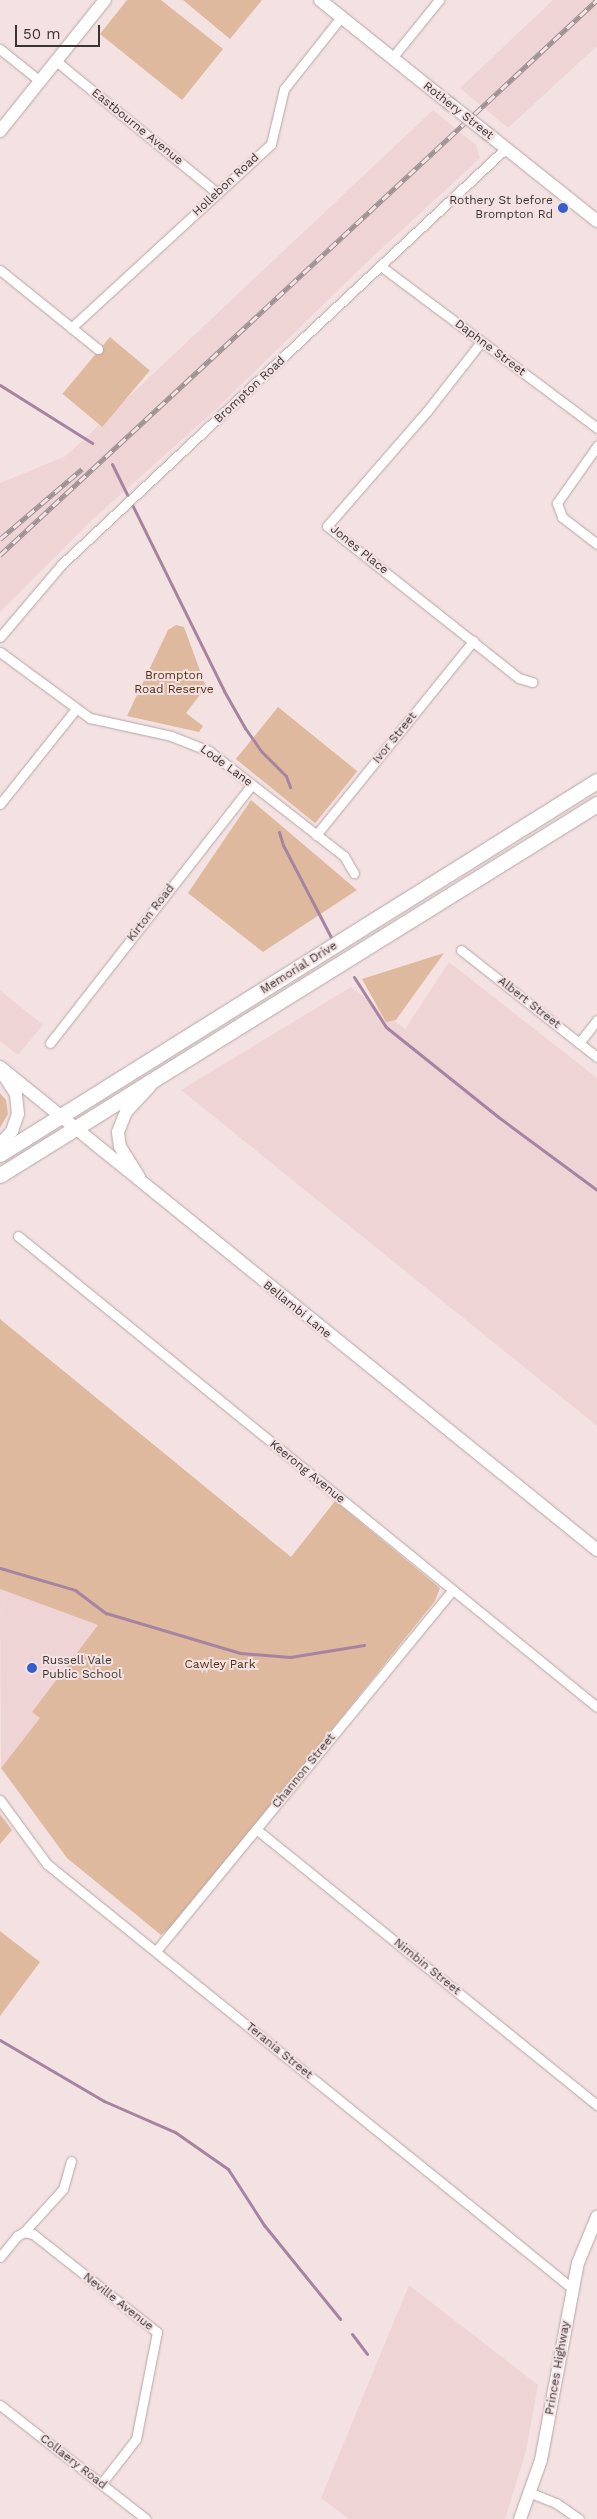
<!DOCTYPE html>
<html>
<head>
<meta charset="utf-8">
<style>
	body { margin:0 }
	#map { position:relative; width:597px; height:2519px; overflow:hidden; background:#f4e2e3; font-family:"Work Sans",sans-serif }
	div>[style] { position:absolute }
	.built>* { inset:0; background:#efd4d6 }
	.green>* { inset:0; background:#deb99e; transform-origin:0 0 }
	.stream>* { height:3px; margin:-1.5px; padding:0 1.5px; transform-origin:1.5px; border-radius:1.5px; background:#a684a1 }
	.roads { filter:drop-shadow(0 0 1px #b6a5a6) drop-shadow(0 0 1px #b6a5a6) }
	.street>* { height:9px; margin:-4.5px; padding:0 4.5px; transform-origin:4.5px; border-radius:4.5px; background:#fff }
	.secondary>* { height:12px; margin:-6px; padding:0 6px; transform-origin:6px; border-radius:6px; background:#fff }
	.primary>* { height:15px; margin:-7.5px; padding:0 7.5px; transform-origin:7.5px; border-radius:7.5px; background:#fff }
	.rail>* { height:5px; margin-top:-2.5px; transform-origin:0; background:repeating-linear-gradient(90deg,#f4e2e3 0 9px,#9e9192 0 18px); box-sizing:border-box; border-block:1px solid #9e9192 }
	.bridges { filter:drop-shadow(0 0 1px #b6a5a6) drop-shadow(0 0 1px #b6a5a6) }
	.secondary-bridge>* { height:12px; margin:-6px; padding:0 6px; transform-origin:6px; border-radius:6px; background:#fff }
	.dots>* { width:14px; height:14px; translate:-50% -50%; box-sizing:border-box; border:2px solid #f4e2e3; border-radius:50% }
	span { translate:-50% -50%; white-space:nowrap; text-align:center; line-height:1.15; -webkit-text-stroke:4px #f4e2e3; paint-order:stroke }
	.street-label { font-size:12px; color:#3b3435 }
	.poi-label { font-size:12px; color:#3b3435 }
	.right { translate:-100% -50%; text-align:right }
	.left { translate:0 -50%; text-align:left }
	.park-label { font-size:12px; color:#553010 }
	.scale { position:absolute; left:15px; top:25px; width:85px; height:22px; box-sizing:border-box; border:2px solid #3b3435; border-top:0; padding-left:6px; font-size:15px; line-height:18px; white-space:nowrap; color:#3b3435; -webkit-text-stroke:4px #f4e2e3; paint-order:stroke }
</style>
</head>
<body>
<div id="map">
	<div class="built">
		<i style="clip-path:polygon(553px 0,597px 0,597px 46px,508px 128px,460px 88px)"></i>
		<i style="clip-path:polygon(433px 110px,476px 145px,480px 158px,363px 266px,214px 411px,92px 520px,0 612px,0 483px,66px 456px)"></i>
		<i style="clip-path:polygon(449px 962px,597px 1078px,597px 1426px,181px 1090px,351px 987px,405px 1029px)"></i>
		<i style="clip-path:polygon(0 990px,43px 1025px,18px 1055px,0 1041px)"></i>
		<i style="clip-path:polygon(0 1589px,98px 1625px,32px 1712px,40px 1718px,1px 1768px)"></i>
		<i style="clip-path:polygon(409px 2285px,538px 2385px,526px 2451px,505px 2519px,349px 2519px,321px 2498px)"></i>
	</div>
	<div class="green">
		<i style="clip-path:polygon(127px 0,161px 0,223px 49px,182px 100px,100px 34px)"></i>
		<i style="clip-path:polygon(183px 0,262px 0,230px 39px)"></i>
		<i style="left:110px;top:337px;width:52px;height:74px;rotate:40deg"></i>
		<i style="clip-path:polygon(176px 625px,184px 627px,206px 687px,186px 713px,203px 726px,199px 732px,127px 716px,168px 630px)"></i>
		<i style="left:278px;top:707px;width:102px;height:67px;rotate:39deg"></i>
		<i style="clip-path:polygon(251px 800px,357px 890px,263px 952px,188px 893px)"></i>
		<i style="clip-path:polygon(444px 953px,396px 1020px,386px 1022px,362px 979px)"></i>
		<i style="clip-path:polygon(0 1093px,6px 1100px,8px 1114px,0 1128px)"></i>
		<i style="clip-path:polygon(0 1319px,291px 1557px,335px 1501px,440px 1588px,435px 1601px,179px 1920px,161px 1935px,67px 1858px,1px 1768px,40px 1718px,32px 1712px,98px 1625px,0 1589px)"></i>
		<i style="clip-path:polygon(0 1814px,12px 1830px,0 1844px)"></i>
		<i style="clip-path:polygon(0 1931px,40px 1962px,0 2016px)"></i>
	</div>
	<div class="stream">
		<i style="left:0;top:385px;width:109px;rotate:32.2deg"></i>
		<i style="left:112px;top:464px;width:253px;rotate:63.7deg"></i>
		<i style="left:224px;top:691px;width:43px;rotate:60.4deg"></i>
		<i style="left:245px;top:728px;width:29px;rotate:55deg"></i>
		<i style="left:262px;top:752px;width:34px;rotate:45deg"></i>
		<i style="left:286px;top:776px;width:12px;rotate:70deg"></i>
		<i style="left:279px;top:832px;width:14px;rotate:73deg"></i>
		<i style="left:283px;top:845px;width:106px;rotate:62.5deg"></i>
		<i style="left:354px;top:977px;width:59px;rotate:57.4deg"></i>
		<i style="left:386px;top:1027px;width:142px;rotate:38.7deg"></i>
		<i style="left:497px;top:1116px;width:124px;rotate:36.5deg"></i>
		<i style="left:0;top:1568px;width:78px;rotate:16.3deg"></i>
		<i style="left:75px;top:1590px;width:39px;rotate:37deg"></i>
		<i style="left:106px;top:1613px;width:140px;rotate:16.6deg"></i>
		<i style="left:240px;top:1653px;width:50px;rotate:4.6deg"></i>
		<i style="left:290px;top:1657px;width:75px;rotate:-9.2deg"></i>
		<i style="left:0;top:2040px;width:121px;rotate:30.4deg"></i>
		<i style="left:104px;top:2101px;width:77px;rotate:23.6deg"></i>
		<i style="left:175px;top:2132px;width:65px;rotate:34.9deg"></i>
		<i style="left:228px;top:2169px;width:67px;rotate:57.3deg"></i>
		<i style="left:264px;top:2225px;width:121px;rotate:51deg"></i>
		<i style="left:352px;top:2334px;width:25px;rotate:53deg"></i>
	</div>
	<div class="roads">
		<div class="street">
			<i style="left:0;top:49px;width:51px;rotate:38.7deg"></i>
			<i style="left:392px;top:58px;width:75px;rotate:-51deg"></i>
			<i style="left:56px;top:61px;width:208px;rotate:39.3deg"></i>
			<i style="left:382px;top:267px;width:269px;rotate:36.8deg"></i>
			<i style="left:0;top:270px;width:126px;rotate:38.9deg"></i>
			<i style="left:71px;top:328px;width:272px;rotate:-42.6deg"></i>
			<i style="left:271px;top:144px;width:57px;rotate:-76.7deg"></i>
			<i style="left:284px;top:89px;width:92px;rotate:-51.6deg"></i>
			<i style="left:481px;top:342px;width:88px;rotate:128deg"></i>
			<i style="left:427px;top:411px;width:152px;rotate:131deg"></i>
			<i style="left:327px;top:526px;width:245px;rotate:38.4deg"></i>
			<i style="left:519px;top:678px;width:14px;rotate:17deg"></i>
			<i style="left:597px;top:446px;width:70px;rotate:125.1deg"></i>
			<i style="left:557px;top:503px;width:15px;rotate:70deg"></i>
			<i style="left:562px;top:517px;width:44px;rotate:37.6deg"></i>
			<i style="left:0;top:637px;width:94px;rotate:-49.7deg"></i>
			<i style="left:61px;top:565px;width:610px;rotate:-43.14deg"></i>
			<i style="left:0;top:652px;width:112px;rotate:36.3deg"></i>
			<i style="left:90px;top:718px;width:83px;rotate:12.5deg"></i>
			<i style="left:171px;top:736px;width:41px;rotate:21.5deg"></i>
			<i style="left:209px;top:751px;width:171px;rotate:37.9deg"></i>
			<i style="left:344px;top:856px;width:20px;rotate:60deg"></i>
			<i style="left:0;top:804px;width:120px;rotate:-51.4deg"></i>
			<i style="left:316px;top:835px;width:250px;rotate:-51deg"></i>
			<i style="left:461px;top:950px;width:173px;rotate:38.2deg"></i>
			<i style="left:50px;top:1043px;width:328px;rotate:-52deg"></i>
			<i style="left:579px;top:1043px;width:29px;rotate:-52deg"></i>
			<i style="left:18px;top:1236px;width:746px;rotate:39.13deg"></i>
			<i style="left:0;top:1800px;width:79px;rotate:53.7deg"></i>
			<i style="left:47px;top:1864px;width:675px;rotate:38.93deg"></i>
			<i style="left:256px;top:1829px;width:439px;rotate:39deg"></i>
			<i style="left:156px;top:1951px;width:466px;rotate:-50.6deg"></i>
			<i style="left:24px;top:2232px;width:58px;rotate:-47.8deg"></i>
			<i style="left:63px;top:2189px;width:29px;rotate:-74deg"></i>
			<i style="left:0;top:2257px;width:27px;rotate:-51deg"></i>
			<i style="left:17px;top:2236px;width:8px;rotate:-30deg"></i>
			<i style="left:24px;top:2232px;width:9px;rotate:13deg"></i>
			<i style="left:33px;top:2234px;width:158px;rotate:38.3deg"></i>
			<i style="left:157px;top:2332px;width:109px;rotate:101.1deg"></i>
			<i style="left:136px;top:2439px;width:57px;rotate:127.9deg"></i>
			<i style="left:0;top:2405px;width:185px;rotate:38deg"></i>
			<i style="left:531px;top:2493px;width:27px;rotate:22deg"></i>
			<i style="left:556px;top:2503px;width:28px;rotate:35deg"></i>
		</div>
		<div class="secondary">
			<i style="left:320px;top:0;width:166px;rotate:38.7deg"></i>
			<i style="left:0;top:131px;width:168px;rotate:-51.3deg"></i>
			<i style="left:488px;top:134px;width:139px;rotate:38.6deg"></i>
			<i style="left:0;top:1067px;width:768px;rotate:38.97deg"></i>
			<i style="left:0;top:1144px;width:18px;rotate:-47deg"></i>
			<i style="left:12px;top:1131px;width:18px;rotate:-71deg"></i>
			<i style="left:18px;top:1114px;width:20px;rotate:-96deg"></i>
			<i style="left:16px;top:1094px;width:24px;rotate:-123deg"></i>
			<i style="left:139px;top:1177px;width:36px;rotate:-122deg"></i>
			<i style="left:120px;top:1147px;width:15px;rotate:-98deg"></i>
			<i style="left:118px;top:1132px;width:22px;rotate:-68deg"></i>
			<i style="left:126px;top:1112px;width:35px;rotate:-47deg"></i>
			<i style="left:520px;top:2519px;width:63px;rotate:-70.4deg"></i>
			<i style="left:541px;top:2460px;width:200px;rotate:-79.4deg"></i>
			<i style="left:578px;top:2263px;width:50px;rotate:-67.6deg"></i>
		</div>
		<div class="primary">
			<i style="left:0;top:1154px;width:704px;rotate:-32deg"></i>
			<i style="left:0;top:1175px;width:703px;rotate:-31.86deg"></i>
		</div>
	</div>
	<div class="rail">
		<i style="left:0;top:539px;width:108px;rotate:-40.5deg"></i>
		<i style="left:0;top:555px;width:815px;rotate:-42.91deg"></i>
	</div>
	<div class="bridges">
		<div class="secondary-bridge">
			<i style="left:450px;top:104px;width:48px;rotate:38.3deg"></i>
		</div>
	</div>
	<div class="dots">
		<i style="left:563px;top:208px;background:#365dce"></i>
		<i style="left:32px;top:1668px;background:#365dce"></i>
	</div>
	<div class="street-label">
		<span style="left:458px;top:111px;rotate:38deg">Rothery Street</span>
		<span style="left:137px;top:127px;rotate:39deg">Eastbourne Avenue</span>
		<span style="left:226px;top:185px;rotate:-43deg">Hollebon Road</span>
		<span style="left:490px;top:348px;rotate:37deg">Daphne Street</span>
		<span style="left:250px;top:390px;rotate:-43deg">Brompton Road</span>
		<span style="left:359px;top:550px;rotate:39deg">Jones Place</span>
		<span style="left:395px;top:738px;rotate:-51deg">Ivor Street</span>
		<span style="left:226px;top:766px;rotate:36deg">Lode Lane</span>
		<span style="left:151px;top:913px;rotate:-52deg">Kirton Road</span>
		<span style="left:299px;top:968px;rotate:-32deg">Memorial Drive</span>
		<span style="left:529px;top:1003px;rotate:38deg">Albert Street</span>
		<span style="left:297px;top:1310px;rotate:39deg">Bellambi Lane</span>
		<span style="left:307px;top:1472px;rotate:39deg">Keerong Avenue</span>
		<span style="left:304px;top:1771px;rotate:-51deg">Channon Street</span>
		<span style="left:427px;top:1967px;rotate:39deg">Nimbin Street</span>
		<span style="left:279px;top:2051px;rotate:39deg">Terania Street</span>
		<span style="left:118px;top:2302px;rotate:38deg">Neville Avenue</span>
		<span style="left:558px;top:2368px;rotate:-80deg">Princes Highway</span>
		<span style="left:73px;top:2462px;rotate:38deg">Collaery Road</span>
	</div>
	<div class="poi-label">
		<span class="right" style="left:553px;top:208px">Rothery St before<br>Brompton Rd</span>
		<span class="left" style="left:42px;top:1668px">Russell Vale<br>Public School</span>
	</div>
	<div class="park-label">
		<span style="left:174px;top:683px">Brompton<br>Road Reserve</span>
		<span style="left:220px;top:1665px">Cawley Park</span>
	</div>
	<div class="scale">50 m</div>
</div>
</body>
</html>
